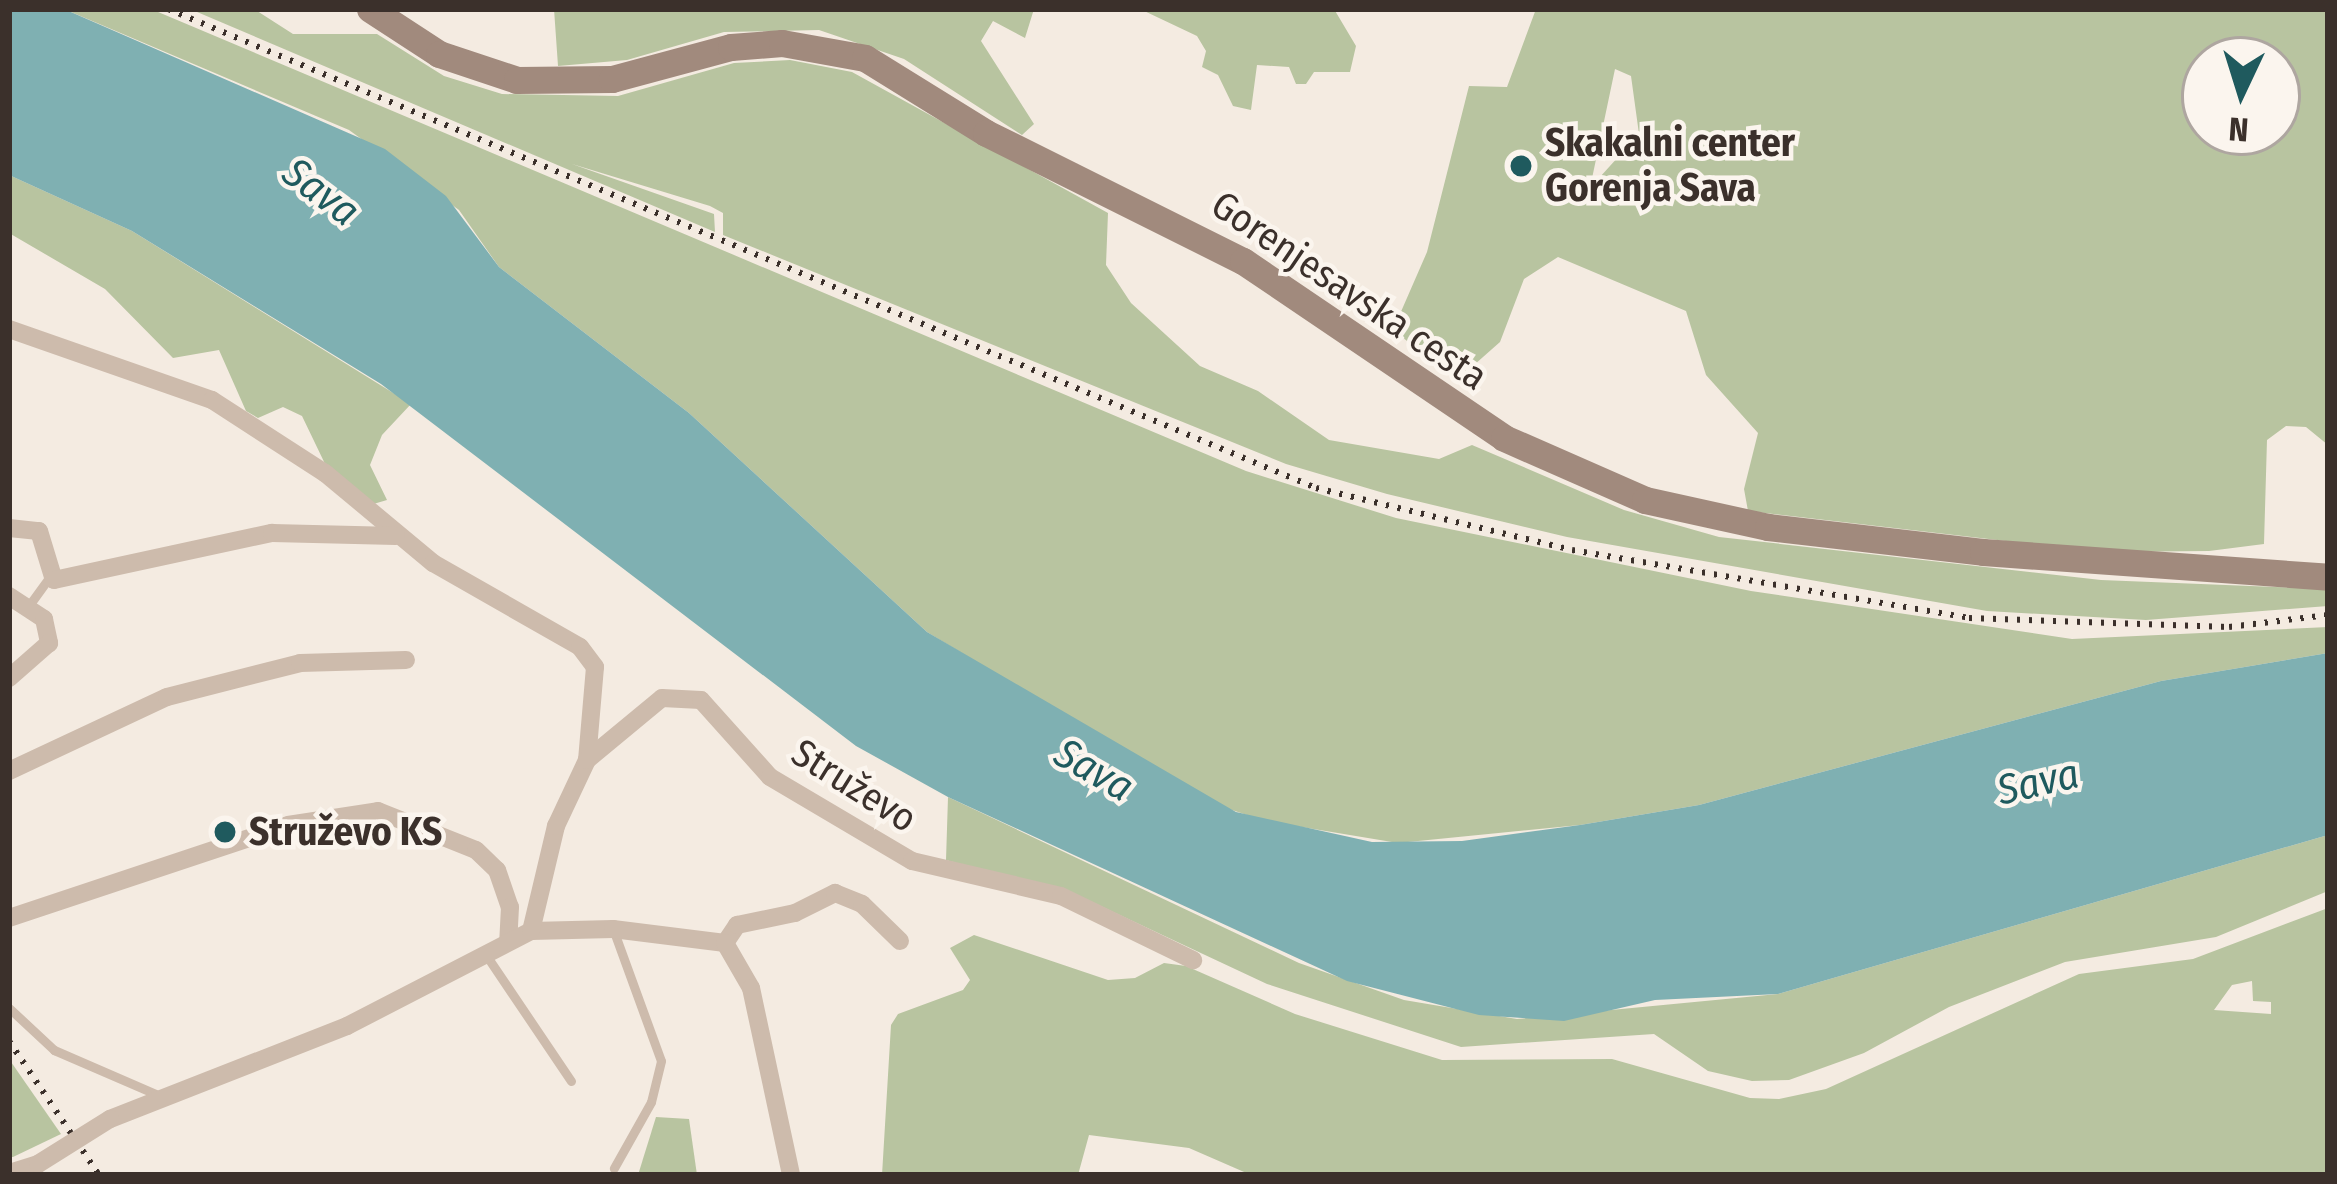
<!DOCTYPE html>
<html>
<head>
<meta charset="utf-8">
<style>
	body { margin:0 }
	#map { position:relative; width:2337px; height:1184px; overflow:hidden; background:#f4ebe1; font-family:"Fira Sans Condensed",sans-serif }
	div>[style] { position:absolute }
	.green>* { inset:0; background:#b8c4a0 }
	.water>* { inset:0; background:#7fb0b2 }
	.lane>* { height:9px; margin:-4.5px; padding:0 4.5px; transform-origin:4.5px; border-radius:4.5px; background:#cdbbac }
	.street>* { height:18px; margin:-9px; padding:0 9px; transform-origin:9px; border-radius:9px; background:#cdbbac }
	.secondary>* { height:27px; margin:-13.5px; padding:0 13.5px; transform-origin:13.5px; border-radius:13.5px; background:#a18a7d }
	.rail>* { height:6px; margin-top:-3px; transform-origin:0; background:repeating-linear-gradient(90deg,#3b302b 0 3px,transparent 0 12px) }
	.street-bridge>* { height:18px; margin:-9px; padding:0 9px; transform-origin:9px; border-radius:9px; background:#cdbbac }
	.dots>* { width:33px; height:33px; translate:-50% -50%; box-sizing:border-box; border:6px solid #fbf5ee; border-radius:50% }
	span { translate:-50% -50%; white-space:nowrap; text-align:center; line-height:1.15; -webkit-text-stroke:9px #fbf5ee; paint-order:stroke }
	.poi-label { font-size:39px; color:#3b302b; font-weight:700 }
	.left { translate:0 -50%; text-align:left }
	.street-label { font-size:39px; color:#3b302b }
	.water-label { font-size:42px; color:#1f5a5e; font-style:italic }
	.frame { position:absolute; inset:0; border:12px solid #3b302b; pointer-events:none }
	.north { position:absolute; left:2181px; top:36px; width:120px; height:120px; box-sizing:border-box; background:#fbf5ee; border:3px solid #aea6a0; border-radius:50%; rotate:184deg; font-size:33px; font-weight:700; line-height:48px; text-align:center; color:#3b302b }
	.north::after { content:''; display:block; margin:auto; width:42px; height:54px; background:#1f5a5e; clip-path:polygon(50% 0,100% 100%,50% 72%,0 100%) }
</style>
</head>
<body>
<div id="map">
	<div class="green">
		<i style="clip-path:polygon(64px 9px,151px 9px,1246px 471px,1396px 518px,1751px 591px,2072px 639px,2328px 627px,2328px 653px,2161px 681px,1699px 805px,1580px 825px,1398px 843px,1265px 821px,1208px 802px,927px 632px,689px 413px,499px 267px,459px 210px,349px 130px)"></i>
		<i style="clip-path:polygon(190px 9px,254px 9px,293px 34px,377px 34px,444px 76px,502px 94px,618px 96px,734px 63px,790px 60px,852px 72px,1108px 213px,1106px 265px,1131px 303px,1200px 366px,1258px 391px,1329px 440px,1439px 459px,1472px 445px,1624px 510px,1719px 537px,2101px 580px,2328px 589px,2328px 606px,2146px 620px,1987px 611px,1567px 537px,1387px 494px,1286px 464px,723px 235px,723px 213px,710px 206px,572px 164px,714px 214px,715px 232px)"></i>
		<i style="clip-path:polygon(554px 9px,1034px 9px,1025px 38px,993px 21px,981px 41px,1034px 124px,1022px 135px,904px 59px,819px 30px,724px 32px,627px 60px,558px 66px)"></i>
		<i style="clip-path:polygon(1140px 9px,1334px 9px,1356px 46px,1350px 72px,1314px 72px,1306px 84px,1296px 84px,1289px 67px,1257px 65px,1251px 110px,1233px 106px,1218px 75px,1202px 67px,1206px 51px,1197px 36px)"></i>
		<i style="clip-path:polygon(evenodd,1536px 9px,2328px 9px,2328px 445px,2306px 427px,2286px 426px,2267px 440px,2264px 544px,2209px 551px,2101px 552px,1748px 511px,1744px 489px,1758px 433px,1706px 375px,1686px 311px,1558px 257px,1524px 279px,1500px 342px,1457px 380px,1393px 330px,1427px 252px,1469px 86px,1507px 87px,1536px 9px,2205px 60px,2277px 60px,2277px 132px,2205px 132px,2205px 60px,1536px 9px,1615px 69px,1631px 76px,1639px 134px,1590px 188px,1615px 69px)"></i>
		<i style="clip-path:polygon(9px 175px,132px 231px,411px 404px,382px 435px,370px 465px,387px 500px,370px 505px,327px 468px,302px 416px,283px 407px,258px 418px,246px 411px,219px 350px,173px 358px,105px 289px,9px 233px)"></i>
		<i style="clip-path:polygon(948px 797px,1299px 963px,1404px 1000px,1517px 1019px,1778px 994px,2328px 835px,2328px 891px,2216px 937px,2065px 962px,1949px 1007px,1864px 1053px,1789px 1080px,1752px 1081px,1708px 1071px,1654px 1034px,1461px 1047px,1267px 984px,1094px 903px,946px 860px)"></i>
		<i style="clip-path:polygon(evenodd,2328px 908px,2328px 1175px,1251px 1175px,1189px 1148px,1089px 1135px,1078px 1175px,882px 1175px,891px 1025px,898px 1014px,963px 990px,970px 980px,950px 948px,974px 935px,1108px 980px,1135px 978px,1164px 963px,1186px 966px,1295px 1014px,1442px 1060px,1612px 1059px,1750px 1098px,1779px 1099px,1826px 1089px,2079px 974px,2193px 959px,2328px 908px,2252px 981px,2253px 1001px,2271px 1002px,2271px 1014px,2214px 1010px,2232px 985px,2252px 981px)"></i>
		<i style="clip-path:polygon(9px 1059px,61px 1134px,13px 1157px,9px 1157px)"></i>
		<i style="clip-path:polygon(656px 1117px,689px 1119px,697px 1175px,638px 1175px)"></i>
	</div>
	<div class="water">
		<i style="clip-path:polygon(9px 9px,64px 9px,385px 149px,446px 196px,499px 267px,689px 413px,927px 632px,1236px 812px,1372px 842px,1462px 841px,1580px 825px,1699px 805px,2161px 681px,2328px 653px,2328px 835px,1778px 994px,1655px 1000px,1564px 1021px,1479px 1015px,1347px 981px,948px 797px,856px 746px,381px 384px,132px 231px,9px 175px)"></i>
	</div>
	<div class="lane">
		<i style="left:30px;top:604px;width:31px;rotate:-54deg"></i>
		<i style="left:613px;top:929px;width:140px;rotate:70deg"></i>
		<i style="left:661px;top:1061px;width:42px;rotate:103.7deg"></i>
		<i style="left:651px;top:1102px;width:76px;rotate:119.3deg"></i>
		<i style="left:486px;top:955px;width:152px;rotate:56deg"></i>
		<i style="left:9px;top:1008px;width:62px;rotate:43deg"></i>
		<i style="left:54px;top:1050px;width:113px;rotate:23.4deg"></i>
	</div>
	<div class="street">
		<i style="left:9px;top:329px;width:215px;rotate:19.3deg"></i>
		<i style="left:212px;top:400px;width:135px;rotate:32.9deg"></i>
		<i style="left:325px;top:473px;width:141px;rotate:39.8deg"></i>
		<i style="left:433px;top:563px;width:169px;rotate:29.7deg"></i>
		<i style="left:580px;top:647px;width:25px;rotate:53deg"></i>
		<i style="left:595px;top:667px;width:93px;rotate:94.9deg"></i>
		<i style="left:9px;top:528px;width:30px;rotate:6deg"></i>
		<i style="left:39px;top:531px;width:51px;rotate:73deg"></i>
		<i style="left:54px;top:580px;width:223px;rotate:-12.2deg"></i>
		<i style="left:272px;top:533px;width:124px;rotate:1.4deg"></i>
		<i style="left:9px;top:596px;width:42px;rotate:33.3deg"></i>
		<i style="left:44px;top:619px;width:25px;rotate:78deg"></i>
		<i style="left:49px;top:643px;width:53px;rotate:138.8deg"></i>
		<i style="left:9px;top:771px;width:174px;rotate:-25.1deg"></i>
		<i style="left:167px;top:697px;width:137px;rotate:-14.3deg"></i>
		<i style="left:300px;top:663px;width:106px;rotate:-1.6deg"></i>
		<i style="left:9px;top:918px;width:294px;rotate:-18.4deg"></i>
		<i style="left:288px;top:825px;width:91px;rotate:-8.8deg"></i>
		<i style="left:378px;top:811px;width:105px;rotate:21.7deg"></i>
		<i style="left:476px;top:850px;width:29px;rotate:44deg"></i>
		<i style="left:497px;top:870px;width:39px;rotate:71deg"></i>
		<i style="left:510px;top:907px;width:33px;rotate:93deg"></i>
		<i style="left:531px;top:931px;width:82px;rotate:-1.4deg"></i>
		<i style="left:613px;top:929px;width:113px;rotate:7.1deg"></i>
		<i style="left:725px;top:943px;width:22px;rotate:-56deg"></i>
		<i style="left:737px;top:925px;width:59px;rotate:-11.7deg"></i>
		<i style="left:795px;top:913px;width:45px;rotate:-26.6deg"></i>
		<i style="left:835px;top:893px;width:29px;rotate:22deg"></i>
		<i style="left:862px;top:904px;width:53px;rotate:44.2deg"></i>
		<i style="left:725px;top:943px;width:52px;rotate:60deg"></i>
		<i style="left:751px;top:988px;width:191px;rotate:77.9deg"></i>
		<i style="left:110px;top:1119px;width:255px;rotate:-21.4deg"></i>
		<i style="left:347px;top:1026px;width:207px;rotate:-27.3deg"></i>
		<i style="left:531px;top:931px;width:108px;rotate:-76.6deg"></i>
		<i style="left:556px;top:826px;width:73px;rotate:-64.8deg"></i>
		<i style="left:587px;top:760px;width:97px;rotate:-39.6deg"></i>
		<i style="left:662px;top:698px;width:39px;rotate:3deg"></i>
		<i style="left:701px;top:700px;width:103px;rotate:48.1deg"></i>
		<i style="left:770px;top:777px;width:165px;rotate:30.6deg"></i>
		<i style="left:912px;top:861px;width:153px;rotate:13.2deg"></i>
		<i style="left:1061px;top:896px;width:147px;rotate:25.9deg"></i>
		<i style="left:9px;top:1173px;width:30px;rotate:-17deg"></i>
	</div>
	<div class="secondary">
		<i style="left:370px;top:9px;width:82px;rotate:33.1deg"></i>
		<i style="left:439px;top:54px;width:82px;rotate:18.4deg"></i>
		<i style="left:517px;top:80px;width:95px;rotate:-0.6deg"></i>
		<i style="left:612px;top:79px;width:123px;rotate:-15.1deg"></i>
		<i style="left:731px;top:47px;width:51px;rotate:-4.5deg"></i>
		<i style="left:782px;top:43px;width:84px;rotate:10.2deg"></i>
		<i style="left:865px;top:58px;width:142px;rotate:31.8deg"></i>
		<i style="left:986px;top:133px;width:287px;rotate:26.5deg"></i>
		<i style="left:1243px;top:261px;width:315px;rotate:34.1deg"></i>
		<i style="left:1504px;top:438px;width:154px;rotate:23.7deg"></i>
		<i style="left:1645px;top:500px;width:126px;rotate:12.4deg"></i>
		<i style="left:1768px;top:527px;width:216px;rotate:6.6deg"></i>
		<i style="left:1983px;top:552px;width:346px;rotate:4.1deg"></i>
	</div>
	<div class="rail">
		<i style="left:168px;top:9px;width:1244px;rotate:22.65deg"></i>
		<i style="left:1316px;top:488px;width:263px;rotate:13.6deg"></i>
		<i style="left:1572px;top:550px;width:403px;rotate:9.7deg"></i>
		<i style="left:1969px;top:618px;width:260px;rotate:2deg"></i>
		<i style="left:2229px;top:627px;width:100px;rotate:-6.9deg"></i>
		<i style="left:9px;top:1041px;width:161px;rotate:56.1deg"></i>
	</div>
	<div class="street-bridge">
		<i style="left:38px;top:1164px;width:85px;rotate:-32deg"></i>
	</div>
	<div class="dots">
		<i style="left:1521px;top:166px;background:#1f5a5e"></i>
		<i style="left:225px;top:832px;background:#1f5a5e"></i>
	</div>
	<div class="poi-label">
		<span class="left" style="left:1545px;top:166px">Skakalni center<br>Gorenja Sava</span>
		<span class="left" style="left:249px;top:832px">Struževo KS</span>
	</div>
	<div class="street-label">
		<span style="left:1349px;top:291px;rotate:34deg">Gorenjesavska cesta</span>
		<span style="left:854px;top:786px;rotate:32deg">Struževo</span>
	</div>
	<div class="water-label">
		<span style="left:321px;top:192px;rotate:37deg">Sava</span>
		<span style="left:1094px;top:770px;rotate:30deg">Sava</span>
		<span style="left:2038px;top:782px;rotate:-13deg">Sava</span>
	</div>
	<div class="frame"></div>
	<div class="north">N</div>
</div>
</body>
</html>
